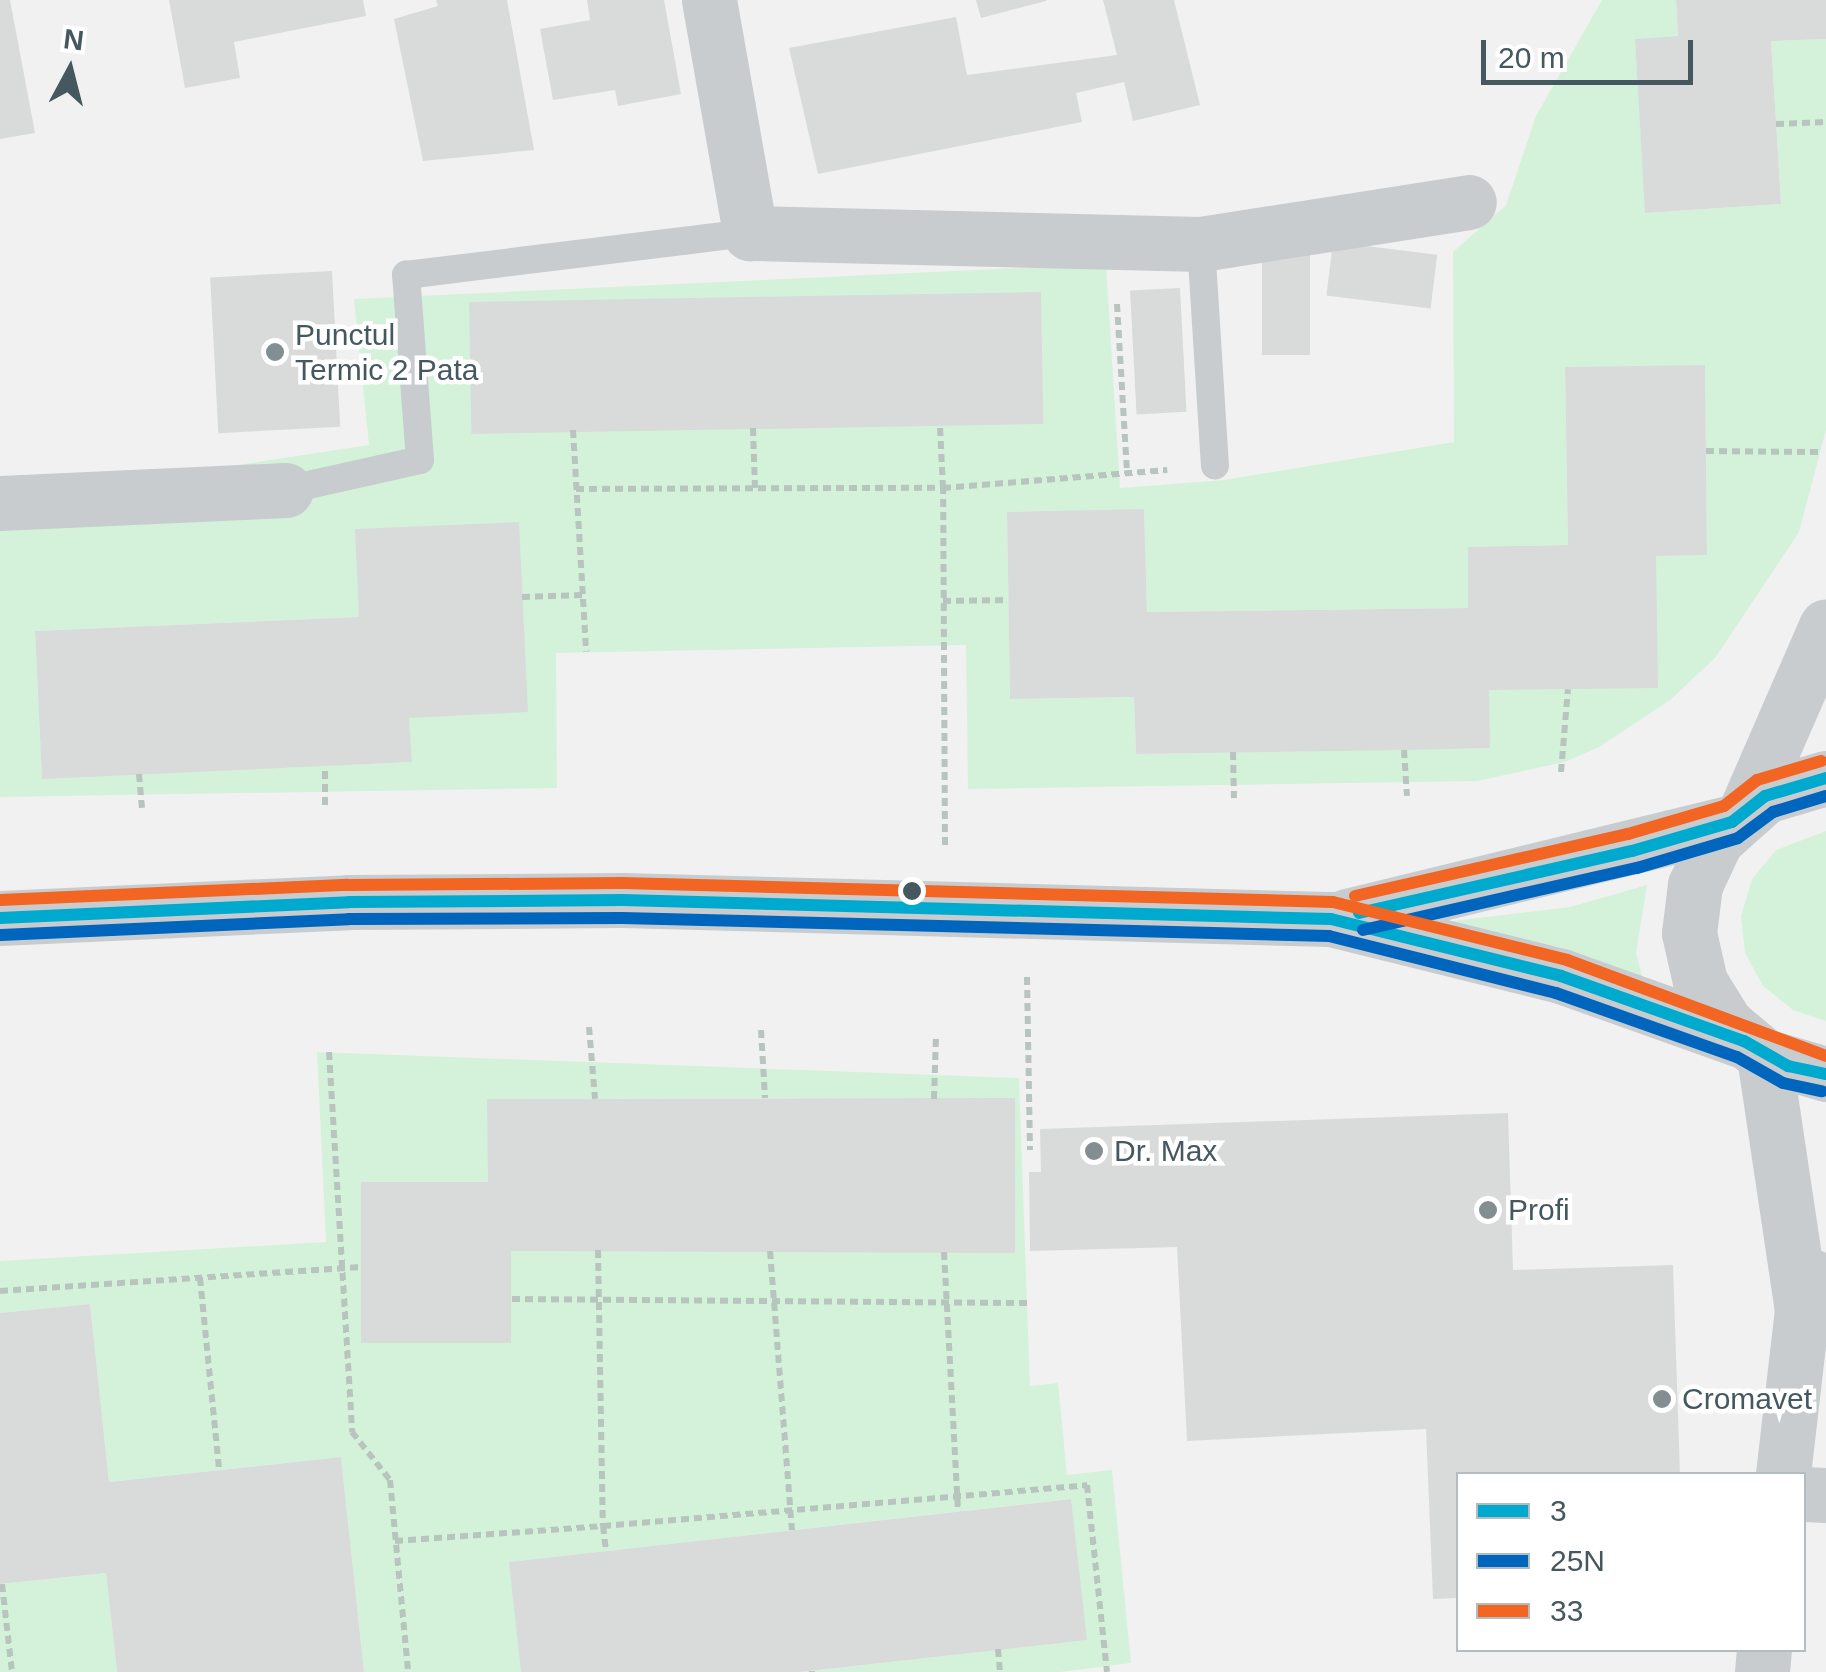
<!DOCTYPE html>
<html>
<head>
<meta charset="utf-8">
<style>
	body { margin:0 }
	#map { position:relative; width:1826px; height:1672px; overflow:hidden; background:#f2f1f1; font-family:Arial,sans-serif }
	div>[style] { position:absolute }
	.green>* { inset:0; background:#d4f2da }
	.building>* { inset:0; background:#d9dada; transform-origin:0 0 }
	.path>* { height:6px; margin-top:-3px; transform-origin:0; background:repeating-linear-gradient(90deg,#b7c5be 0 8px,transparent 0 13px) }
	.lane>* { height:28px; margin:-14px; padding:0 14px; transform-origin:14px; border-radius:14px; background:#c8ccce }
	.street>* { height:55px; margin:-27.5px; padding:0 27.5px; transform-origin:27.5px; border-radius:27.5px; background:#c8ccce }
	.secondary>* { height:55px; margin:-27.5px; padding:0 27.5px; transform-origin:27.5px; border-radius:27.5px; background:#c8cccf }
	.bus-1>* { height:12px; margin:-6px; padding:0 6px; transform-origin:6px; border-radius:6px; background:#00a9ce }
	.bus-2>* { height:12px; margin:-6px; padding:0 6px; transform-origin:6px; border-radius:6px; background:#0065bd }
	.bus-3>* { height:12px; margin:-6px; padding:0 6px; transform-origin:6px; border-radius:6px; background:#f26522 }
	.dots>* { width:28px; height:28px; translate:-50% -50%; box-sizing:border-box; border:5px solid #fff; border-radius:50% }
	span { translate:-50% -50%; white-space:nowrap; text-align:center; line-height:1.15; -webkit-text-stroke:9px #fff; paint-order:stroke }
	.poi-label { font-size:30px; color:#46585f }
	.left { translate:0 -50%; text-align:left }
	.legend { position:absolute; left:1456px; top:1472px; width:350px; height:180px; box-sizing:border-box; background:#fff; border:2px solid #b5bcbf; margin:0; padding:12px 18px; list-style:none; font-size:30px; color:#46585f }
	.legend li { display:flex; align-items:center; gap:20px; height:50px }
	.legend b { width:50px; border:2px solid #b5bcbf }
	.north { position:absolute; left:20px; top:20px; width:100px; height:100px; -webkit-text-stroke:8px #fff; paint-order:stroke; rotate:7deg; font-size:28px; font-weight:700; line-height:40px; text-align:center; color:#46585f }
	.north::after { content:''; display:block; margin:auto; width:35px; height:45px; background:#46585f; clip-path:polygon(50% 0,100% 100%,50% 72%,0 100%) }
	.scale { position:absolute; left:1481px; top:40px; width:212px; height:45px; box-sizing:border-box; border:5px solid #46585f; border-top:0; padding-left:12px; font-size:30px; line-height:35px; white-space:nowrap; color:#46585f; -webkit-text-stroke:8px #fff; paint-order:stroke }
</style>
</head>
<body>
<div id="map">
	<div class="green">
		<i style="clip-path:polygon(evenodd,1602px 0,1676px 0,1678px 36px,1635px 40px,1646px 213px,1781px 204px,1771px 41px,1826px 39px,1826px 430px,1799px 532px,1715px 658px,1670px 700px,1599px 747px,1565px 762px,1477px 781px,968px 789px,966px 645px,556px 653px,557px 788px,0 797px,0 501px,369px 445px,354px 299px,1106px 264px,1120px 488px,1224px 480px,1454px 442px,1453px 252px,1506px 205px,1536px 116px,1602px 0,1041px 293px,1042px 424px,471px 431px,1040px 292px,1041px 293px,1602px 0,1705px 366px,1707px 554px,1656px 556px,1489px 690px,1489px 748px,1136px 754px,1134px 697px,1010px 699px,1007px 512px,1144px 510px,1147px 612px,1468px 608px,1468px 547px,1568px 545px,1565px 367px,1705px 366px,1602px 0,359px 617px,409px 718px,411px 762px,42px 778px,35px 631px,359px 617px)"></i>
		<i style="clip-path:polygon(1826px 831px,1826px 1021px,1793px 1010px,1763px 986px,1745px 953px,1741px 916px,1752px 879px,1776px 850px)"></i>
		<i style="clip-path:polygon(1647px 885px,1636px 953px,1643px 979px,1559px 947px,1412px 926px,1570px 907px)"></i>
		<i style="clip-path:polygon(evenodd,317px 1052px,1019px 1078px,1030px 1386px,1058px 1383px,1067px 1475px,1112px 1470px,1131px 1663px,1060px 1672px,800px 1672px,1086px 1640px,1070px 1499px,510px 1562px,521px 1672px,364px 1672px,341px 1457px,109px 1482px,90px 1304px,0 1313px,0 1261px,326px 1242px,317px 1052px,488px 1099px,765px 1098px,934px 1099px,511px 1251px,511px 1343px,361px 1343px,488px 1182px,488px 1099px)"></i>
		<i style="clip-path:polygon(106px 1573px,117px 1672px,0 1672px,0 1584px)"></i>
	</div>
	<div class="building">
		<i style="clip-path:polygon(0 0,10px 0,35px 133px,0 139px)"></i>
		<i style="clip-path:polygon(169px 0,363px 0,366px 16px,234px 42px,240px 78px,185px 88px)"></i>
		<i style="clip-path:polygon(436px 0,507px 0,534px 150px,423px 161px,394px 19px,438px 6px)"></i>
		<i style="clip-path:polygon(587px 0,664px 0,681px 94px,618px 106px,615px 90px,553px 100px,540px 29px,590px 20px)"></i>
		<i style="clip-path:polygon(976px 0,1046px 0,1046px 1px,981px 18px)"></i>
		<i style="clip-path:polygon(1103px 0,1174px 0,1200px 105px,1133px 121px,1124px 82px,1076px 93px,1082px 122px,818px 174px,789px 48px,956px 17px,967px 75px,1117px 55px)"></i>
		<i style="clip-path:polygon(1676px 0,1826px 0,1826px 39px,1771px 41px,1781px 204px,1645px 213px,1635px 39px,1678px 36px)"></i>
		<i style="left:1333px;top:242px;width:105px;height:54px;rotate:7deg"></i>
		<i style="left:1262px;top:248px;width:48px;height:107px"></i>
		<i style="left:332px;top:271px;width:156px;height:122px;rotate:87deg"></i>
		<i style="left:1180px;top:288px;width:124px;height:50px;rotate:87deg"></i>
		<i style="left:1041px;top:292px;width:132px;height:572px;rotate:89deg"></i>
		<i style="clip-path:polygon(1705px 365px,1707px 555px,1656px 556px,1658px 688px,1489px 690px,1490px 748px,1404px 750px,1136px 754px,1134px 697px,1010px 699px,1007px 512px,1144px 509px,1147px 612px,1468px 608px,1468px 547px,1568px 545px,1565px 367px)"></i>
		<i style="clip-path:polygon(519px 522px,528px 712px,409px 718px,412px 762px,42px 779px,35px 631px,359px 617px,355px 529px)"></i>
		<i style="clip-path:polygon(1015px 1098px,1015px 1253px,511px 1251px,511px 1343px,361px 1343px,361px 1182px,488px 1182px,487px 1099px)"></i>
		<i style="clip-path:polygon(1508px 1113px,1513px 1270px,1673px 1265px,1680px 1474px,1458px 1474px,1458px 1598px,1433px 1599px,1426px 1429px,1187px 1441px,1177px 1247px,1030px 1251px,1029px 1172px,1041px 1172px,1040px 1129px)"></i>
		<i style="clip-path:polygon(90px 1304px,109px 1482px,341px 1457px,364px 1672px,117px 1672px,106px 1573px,0 1584px,0 1313px)"></i>
		<i style="clip-path:polygon(1071px 1499px,1087px 1640px,800px 1672px,521px 1672px,509px 1562px)"></i>
	</div>
	<div class="path">
		<i style="left:1776px;top:124px;width:50px;rotate:-2.3deg"></i>
		<i style="left:1117px;top:304px;width:169px;rotate:86.6deg"></i>
		<i style="left:753px;top:428px;width:60px;rotate:88.1deg"></i>
		<i style="left:573px;top:430px;width:222px;rotate:86.6deg"></i>
		<i style="left:1706px;top:451px;width:115px;rotate:0.5deg"></i>
		<i style="left:576px;top:489px;width:367px;rotate:-0.2deg"></i>
		<i style="left:943px;top:488px;width:62px;rotate:-92.8deg"></i>
		<i style="left:522px;top:597px;width:61px;rotate:-1.9deg"></i>
		<i style="left:943px;top:601px;width:65px;rotate:-0.9deg"></i>
		<i style="left:1404px;top:750px;width:46px;rotate:86.3deg"></i>
		<i style="left:1233px;top:752px;width:46px;rotate:88.8deg"></i>
		<i style="left:1561px;top:772px;width:83px;rotate:-85.2deg"></i>
		<i style="left:139px;top:774px;width:34px;rotate:85deg"></i>
		<i style="left:325px;top:805px;width:39px;rotate:-90deg"></i>
		<i style="left:945px;top:845px;width:357px;rotate:-90.3deg"></i>
		<i style="left:943px;top:488px;width:225px;rotate:-4.6deg"></i>
		<i style="left:1027px;top:977px;width:173px;rotate:89deg"></i>
		<i style="left:589px;top:1027px;width:72px;rotate:85.2deg"></i>
		<i style="left:761px;top:1030px;width:68px;rotate:86.6deg"></i>
		<i style="left:329px;top:1052px;width:381px;rotate:86.5deg"></i>
		<i style="left:352px;top:1432px;width:61px;rotate:51.6deg"></i>
		<i style="left:390px;top:1480px;width:193px;rotate:84.6deg"></i>
		<i style="left:934px;top:1099px;width:62px;rotate:-88.2deg"></i>
		<i style="left:598px;top:1250px;width:276px;rotate:89deg"></i>
		<i style="left:603px;top:1526px;width:486px;rotate:-4.8deg"></i>
		<i style="left:1087px;top:1485px;width:188px;rotate:83.9deg"></i>
		<i style="left:770px;top:1251px;width:280px;rotate:85.5deg"></i>
		<i style="left:944px;top:1252px;width:260px;rotate:86.9deg"></i>
		<i style="left:200px;top:1278px;width:193px;rotate:84.3deg"></i>
		<i style="left:0;top:1291px;width:362px;rotate:-3.8deg"></i>
		<i style="left:512px;top:1299px;width:515px;rotate:0.45deg"></i>
		<i style="left:395px;top:1541px;width:209px;rotate:-4.1deg"></i>
		<i style="left:603px;top:1526px;width:25px;rotate:83deg"></i>
		<i style="left:2px;top:1584px;width:89px;rotate:83.5deg"></i>
		<i style="left:998px;top:1649px;width:23px;rotate:85deg"></i>
		<i style="left:812px;top:1671px;width:1px;rotate:90deg"></i>
	</div>
	<div class="lane">
		<i style="left:1201px;top:244px;width:222px;rotate:86.4deg"></i>
		<i style="left:286px;top:490px;width:137px;rotate:-12.6deg"></i>
		<i style="left:420px;top:460px;width:186px;rotate:-94.3deg"></i>
		<i style="left:406px;top:275px;width:347px;rotate:-7deg"></i>
	</div>
	<div class="street">
		<i style="left:709px;top:0;width:237px;rotate:80deg"></i>
		<i style="left:750px;top:233px;width:451px;rotate:1.4deg"></i>
		<i style="left:1201px;top:244px;width:271px;rotate:-8.9deg"></i>
		<i style="left:0;top:503px;width:286px;rotate:-2.6deg"></i>
		<i style="left:1747px;top:808px;width:198px;rotate:-66.5deg"></i>
		<i style="left:1804px;top:1494px;width:22px;rotate:3deg"></i>
	</div>
	<div class="secondary">
		<i style="left:1826px;top:778px;width:64px;rotate:163.6deg"></i>
		<i style="left:1765px;top:796px;width:66px;rotate:138.1deg"></i>
		<i style="left:1716px;top:840px;width:50px;rotate:115deg"></i>
		<i style="left:1695px;top:885px;width:48px;rotate:97.1deg"></i>
		<i style="left:1689px;top:933px;width:50px;rotate:77.3deg"></i>
		<i style="left:1700px;top:982px;width:49px;rotate:58.2deg"></i>
		<i style="left:1726px;top:1024px;width:50px;rotate:40.1deg"></i>
		<i style="left:1764px;top:1056px;width:65px;rotate:16.2deg"></i>
		<i style="left:1347px;top:916px;width:396px;rotate:-13.7deg"></i>
		<i style="left:0;top:918px;width:349px;rotate:-2.6deg"></i>
		<i style="left:349px;top:902px;width:273px;rotate:-0.4deg"></i>
		<i style="left:622px;top:900px;width:709px;rotate:1.54deg"></i>
		<i style="left:1331px;top:919px;width:237px;rotate:13.9deg"></i>
		<i style="left:1561px;top:976px;width:194px;rotate:19.6deg"></i>
		<i style="left:1764px;top:1056px;width:257px;rotate:81.5deg"></i>
		<i style="left:1783px;top:1474px;width:165px;rotate:-83.4deg"></i>
		<i style="left:1802px;top:1310px;width:35px;rotate:-70deg"></i>
		<i style="left:1762px;top:1672px;width:22px;rotate:-85deg"></i>
	</div>
	<div class="bus-1">
		<i style="left:1359px;top:913px;width:280px;rotate:-12.8deg"></i>
		<i style="left:1632px;top:851px;width:104px;rotate:-16.2deg"></i>
		<i style="left:1732px;top:822px;width:42px;rotate:-38.2deg"></i>
		<i style="left:1765px;top:796px;width:64px;rotate:-16.4deg"></i>
		<i style="left:0;top:918px;width:349px;rotate:-2.6deg"></i>
		<i style="left:349px;top:902px;width:273px;rotate:-0.4deg"></i>
		<i style="left:622px;top:900px;width:709px;rotate:1.54deg"></i>
		<i style="left:1331px;top:919px;width:237px;rotate:13.9deg"></i>
		<i style="left:1561px;top:976px;width:194px;rotate:19.6deg"></i>
		<i style="left:1744px;top:1041px;width:51px;rotate:29.6deg"></i>
		<i style="left:1788px;top:1066px;width:39px;rotate:12deg"></i>
	</div>
	<div class="bus-2">
		<i style="left:1363px;top:930px;width:281px;rotate:-12.8deg"></i>
		<i style="left:1637px;top:868px;width:105px;rotate:-16.5deg"></i>
		<i style="left:1738px;top:838px;width:44px;rotate:-36.6deg"></i>
		<i style="left:1773px;top:812px;width:55px;rotate:-16.8deg"></i>
		<i style="left:1px;top:935px;width:348px;rotate:-2.6deg"></i>
		<i style="left:349px;top:919px;width:273px;rotate:-0.2deg"></i>
		<i style="left:622px;top:918px;width:707px;rotate:1.46deg"></i>
		<i style="left:1329px;top:936px;width:234px;rotate:14.1deg"></i>
		<i style="left:1556px;top:993px;width:192px;rotate:19.5deg"></i>
		<i style="left:1737px;top:1057px;width:53px;rotate:29.5deg"></i>
		<i style="left:1783px;top:1083px;width:40px;rotate:12deg"></i>
	</div>
	<div class="bus-3">
		<i style="left:1355px;top:896px;width:280px;rotate:-12.8deg"></i>
		<i style="left:1628px;top:834px;width:100px;rotate:-16.3deg"></i>
		<i style="left:1724px;top:806px;width:42px;rotate:-38.2deg"></i>
		<i style="left:1757px;top:780px;width:67px;rotate:-16.5deg"></i>
		<i style="left:0;top:900px;width:348px;rotate:-2.5deg"></i>
		<i style="left:348px;top:885px;width:274px;rotate:-0.4deg"></i>
		<i style="left:622px;top:883px;width:711px;rotate:1.53deg"></i>
		<i style="left:1333px;top:902px;width:241px;rotate:13.9deg"></i>
		<i style="left:1567px;top:960px;width:276px;rotate:20.3deg"></i>
	</div>
	<div class="dots">
		<i style="left:275px;top:352px;background:#828e92"></i>
		<i style="left:912px;top:891px;background:#46585f"></i>
		<i style="left:1094px;top:1151px;background:#828e92"></i>
		<i style="left:1488px;top:1210px;background:#828e92"></i>
		<i style="left:1662px;top:1399px;background:#828e92"></i>
	</div>
	<div class="poi-label">
		<span class="left" style="left:295px;top:352px">Punctul<br>Termic 2 Pata</span>
		<span class="left" style="left:1114px;top:1151px">Dr. Max</span>
		<span class="left" style="left:1508px;top:1210px">Profi</span>
		<span class="left" style="left:1682px;top:1399px">Cromavet</span>
	</div>
	<ul class="legend">
	<li><b style="height:12px;background:#00a9ce"></b>3</li>
	<li><b style="height:12px;background:#0065bd"></b>25N</li>
	<li><b style="height:12px;background:#f26522"></b>33</li>
	</ul>
	<div class="north">N</div>
	<div class="scale">20 m</div>
</div>
</body>
</html>
